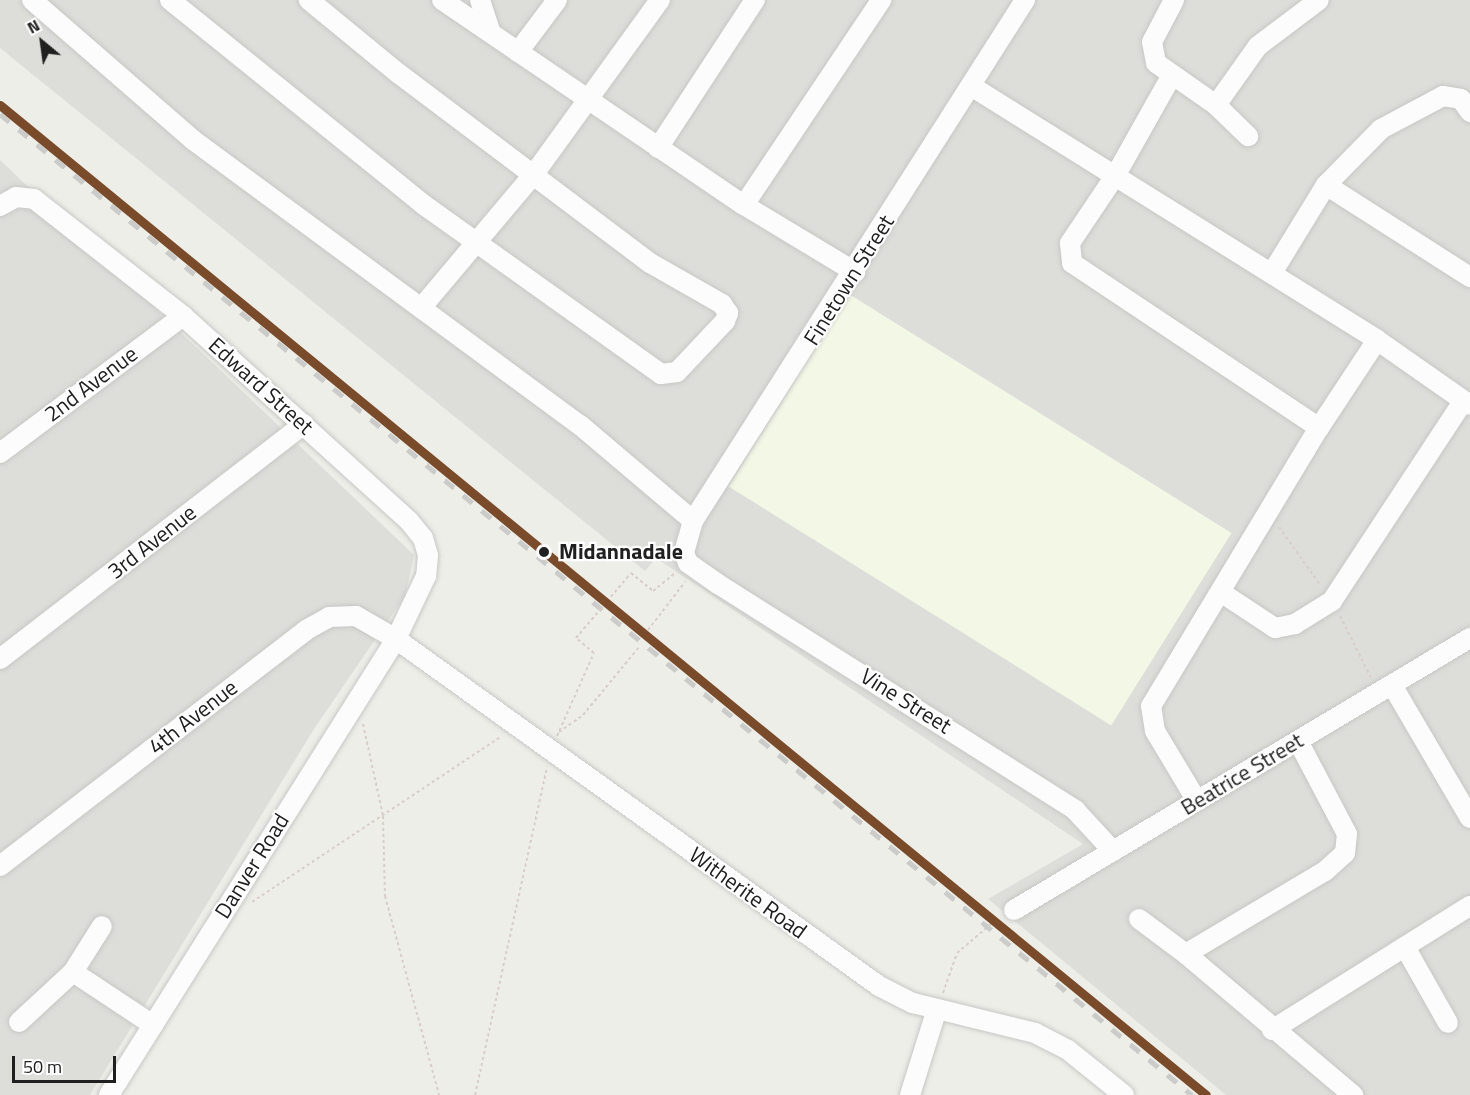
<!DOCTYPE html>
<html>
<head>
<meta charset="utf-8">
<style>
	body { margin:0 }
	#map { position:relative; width:1470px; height:1095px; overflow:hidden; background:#eeeee9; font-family:"Titillium Web",sans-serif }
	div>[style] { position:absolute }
	.residential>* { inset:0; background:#ddddda }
	.education>* { inset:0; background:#f3f7e5; transform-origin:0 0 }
	.path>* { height:2px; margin-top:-1px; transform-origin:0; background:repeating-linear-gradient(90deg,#d8cdc7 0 3px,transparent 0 6px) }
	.roads { filter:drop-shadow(0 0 2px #c7c7c5) drop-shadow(0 0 2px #c7c7c5) }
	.minor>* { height:20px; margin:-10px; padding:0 10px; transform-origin:10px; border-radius:10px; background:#fcfcfc }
	.rail>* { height:4.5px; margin-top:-2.25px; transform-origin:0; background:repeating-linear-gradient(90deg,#cbcbca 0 12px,transparent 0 24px) }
	.path-bridge>* { height:2px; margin-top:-1px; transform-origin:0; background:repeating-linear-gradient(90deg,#d8cdc7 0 3px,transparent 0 6px) }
	.rail-1>* { height:9px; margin:-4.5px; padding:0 4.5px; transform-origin:4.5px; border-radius:4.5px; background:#7a4b2a }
	.dots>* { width:16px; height:16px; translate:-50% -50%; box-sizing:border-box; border:3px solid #fff; border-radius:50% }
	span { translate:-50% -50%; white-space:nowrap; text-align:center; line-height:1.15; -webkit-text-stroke:4.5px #fff; paint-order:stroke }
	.street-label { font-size:22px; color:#202020 }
	.stop-label { font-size:22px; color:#202020; font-weight:700 }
	.left { translate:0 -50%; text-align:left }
	.north { position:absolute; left:12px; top:12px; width:60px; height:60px; -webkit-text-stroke:4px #fff; paint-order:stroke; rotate:331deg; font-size:16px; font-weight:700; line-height:24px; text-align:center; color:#202020 }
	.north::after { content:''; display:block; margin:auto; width:21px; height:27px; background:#202020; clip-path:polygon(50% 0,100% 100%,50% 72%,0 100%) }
	.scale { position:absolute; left:12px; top:1056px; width:104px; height:27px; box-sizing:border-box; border:3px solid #202020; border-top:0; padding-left:8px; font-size:18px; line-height:21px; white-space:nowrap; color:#202020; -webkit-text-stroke:4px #fff; paint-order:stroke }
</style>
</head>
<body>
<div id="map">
	<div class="residential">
		<i style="clip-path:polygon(0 0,1470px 0,1470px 1095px,1226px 1095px,988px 899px,1083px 844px,656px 558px,645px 571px,0 48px)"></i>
		<i style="clip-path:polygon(0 160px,414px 555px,405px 596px,314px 729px,90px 1095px,0 1095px)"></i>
	</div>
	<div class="education">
		<i style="left:849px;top:294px;width:451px;height:227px;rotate:32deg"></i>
	</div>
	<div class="path">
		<i style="left:1279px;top:527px;width:72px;rotate:54.6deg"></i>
		<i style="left:631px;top:573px;width:28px;rotate:39deg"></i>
		<i style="left:653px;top:591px;width:28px;rotate:-39deg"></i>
		<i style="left:1340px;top:616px;width:69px;rotate:63.4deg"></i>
		<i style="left:648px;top:630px;width:61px;rotate:-52.4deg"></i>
		<i style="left:363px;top:724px;width:94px;rotate:77.7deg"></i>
		<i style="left:383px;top:816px;width:80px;rotate:88.6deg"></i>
		<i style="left:385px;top:896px;width:206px;rotate:74.8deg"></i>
		<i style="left:559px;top:732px;width:29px;rotate:-35deg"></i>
		<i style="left:583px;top:715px;width:88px;rotate:-50.5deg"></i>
		<i style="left:557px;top:736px;width:91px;rotate:-66deg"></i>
		<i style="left:594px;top:653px;width:23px;rotate:-140deg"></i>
		<i style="left:252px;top:902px;width:300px;rotate:-33.6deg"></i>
		<i style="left:943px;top:993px;width:42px;rotate:-70.7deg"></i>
		<i style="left:957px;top:953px;width:54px;rotate:-40.5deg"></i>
		<i style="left:475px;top:1095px;width:336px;rotate:-77.6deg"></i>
	</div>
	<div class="roads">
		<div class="minor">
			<i style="left:32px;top:0;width:213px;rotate:41deg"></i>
			<i style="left:193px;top:140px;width:481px;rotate:36.4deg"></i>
			<i style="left:580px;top:425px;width:148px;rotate:40.3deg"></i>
			<i style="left:170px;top:0;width:326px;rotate:38.9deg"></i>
			<i style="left:424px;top:205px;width:291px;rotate:35.5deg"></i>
			<i style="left:661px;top:374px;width:16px;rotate:-7deg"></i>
			<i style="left:677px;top:372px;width:70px;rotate:-46.7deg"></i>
			<i style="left:725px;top:321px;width:9px;rotate:-69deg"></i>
			<i style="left:728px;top:313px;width:11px;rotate:-124deg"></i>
			<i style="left:722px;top:304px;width:83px;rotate:-150.3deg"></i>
			<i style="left:650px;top:263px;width:314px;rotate:-143deg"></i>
			<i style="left:399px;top:74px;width:117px;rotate:-140.6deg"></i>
			<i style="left:442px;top:0;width:365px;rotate:34.2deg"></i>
			<i style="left:744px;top:205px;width:130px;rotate:31.1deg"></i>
			<i style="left:480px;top:0;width:32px;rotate:72deg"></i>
			<i style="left:1025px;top:0;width:618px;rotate:122.51deg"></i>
			<i style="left:693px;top:521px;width:33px;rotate:106deg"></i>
			<i style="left:684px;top:553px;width:11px;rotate:68deg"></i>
			<i style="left:688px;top:563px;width:37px;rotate:35deg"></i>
			<i style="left:718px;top:584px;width:423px;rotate:32.3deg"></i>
			<i style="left:1075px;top:810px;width:56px;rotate:47.2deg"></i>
			<i style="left:1174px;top:0;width:47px;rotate:117.6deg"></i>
			<i style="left:1152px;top:42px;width:21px;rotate:79deg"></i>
			<i style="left:1156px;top:63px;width:73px;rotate:35deg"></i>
			<i style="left:1216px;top:105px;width:72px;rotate:-54.6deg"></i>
			<i style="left:1258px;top:46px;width:76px;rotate:-37deg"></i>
			<i style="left:518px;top:52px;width:65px;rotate:-53.1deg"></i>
			<i style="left:1172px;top:75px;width:116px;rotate:119.4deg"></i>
			<i style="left:1115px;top:176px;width:81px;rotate:123.9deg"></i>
			<i style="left:1070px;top:243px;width:20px;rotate:84deg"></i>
			<i style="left:1072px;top:263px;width:297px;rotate:33.7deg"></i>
			<i style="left:971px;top:86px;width:479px;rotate:32deg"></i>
			<i style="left:1377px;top:340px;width:113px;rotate:35deg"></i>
			<i style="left:1216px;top:105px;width:45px;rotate:44.1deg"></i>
			<i style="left:658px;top:148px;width:177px;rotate:-56.8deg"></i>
			<i style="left:1326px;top:185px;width:171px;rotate:32.6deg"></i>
			<i style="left:744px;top:205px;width:247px;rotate:-56.2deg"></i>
			<i style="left:0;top:206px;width:18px;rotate:-29deg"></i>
			<i style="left:16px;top:197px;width:18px;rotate:6deg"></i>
			<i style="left:34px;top:199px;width:189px;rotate:38.1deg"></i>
			<i style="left:183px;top:316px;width:305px;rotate:42.2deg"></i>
			<i style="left:409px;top:521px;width:22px;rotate:51deg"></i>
			<i style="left:423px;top:538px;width:18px;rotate:74deg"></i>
			<i style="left:428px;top:555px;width:21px;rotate:95deg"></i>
			<i style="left:426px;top:576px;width:70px;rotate:115.5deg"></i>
			<i style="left:396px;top:639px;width:539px;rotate:122.19deg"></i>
			<i style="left:1272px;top:273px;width:103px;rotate:-58.5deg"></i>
			<i style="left:1326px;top:185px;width:78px;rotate:-45.5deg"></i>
			<i style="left:1381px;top:129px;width:70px;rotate:-28deg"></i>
			<i style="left:1443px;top:96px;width:18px;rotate:9deg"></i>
			<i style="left:1461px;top:99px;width:16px;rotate:55deg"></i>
			<i style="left:421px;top:308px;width:175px;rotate:-49.9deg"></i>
			<i style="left:534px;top:174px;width:215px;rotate:-54.1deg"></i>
			<i style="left:0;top:453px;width:229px;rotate:-36.8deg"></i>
			<i style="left:1222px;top:593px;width:64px;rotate:33.4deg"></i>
			<i style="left:1275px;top:628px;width:20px;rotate:-11deg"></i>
			<i style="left:1295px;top:624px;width:44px;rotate:-31.9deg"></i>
			<i style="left:1332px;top:601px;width:237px;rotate:-56.7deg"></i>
			<i style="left:0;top:659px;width:384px;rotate:-37.7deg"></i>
			<i style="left:1392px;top:685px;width:154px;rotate:59.6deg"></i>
			<i style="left:1298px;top:741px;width:105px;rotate:62.2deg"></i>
			<i style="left:1347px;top:834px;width:19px;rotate:96deg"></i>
			<i style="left:1345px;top:853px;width:27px;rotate:138deg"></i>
			<i style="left:1325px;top:871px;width:162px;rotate:149.2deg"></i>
			<i style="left:1186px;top:954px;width:219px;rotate:40.2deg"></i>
			<i style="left:1197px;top:801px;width:82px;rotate:-121deg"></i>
			<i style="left:1155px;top:731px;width:25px;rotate:-99deg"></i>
			<i style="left:1151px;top:706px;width:325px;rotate:-58.9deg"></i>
			<i style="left:1319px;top:428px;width:105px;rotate:-56.6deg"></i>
			<i style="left:0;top:866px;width:386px;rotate:-37.6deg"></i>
			<i style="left:306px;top:630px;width:26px;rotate:-29deg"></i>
			<i style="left:329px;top:617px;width:27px;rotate:-2deg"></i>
			<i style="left:356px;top:616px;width:46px;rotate:29.9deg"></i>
			<i style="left:396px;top:639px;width:595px;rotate:35.69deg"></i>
			<i style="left:879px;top:986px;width:38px;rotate:27deg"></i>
			<i style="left:913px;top:1003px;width:126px;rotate:13.8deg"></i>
			<i style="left:1035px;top:1033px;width:37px;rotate:27deg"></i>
			<i style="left:1068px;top:1050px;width:72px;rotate:38.8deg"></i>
			<i style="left:1014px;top:910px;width:531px;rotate:-30.82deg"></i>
			<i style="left:1139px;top:919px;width:59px;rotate:36.7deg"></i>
			<i style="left:1405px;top:947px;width:87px;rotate:60.5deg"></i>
			<i style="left:73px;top:972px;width:96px;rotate:33.5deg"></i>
			<i style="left:19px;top:1022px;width:74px;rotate:-42.8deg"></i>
			<i style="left:73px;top:972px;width:54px;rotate:-57.8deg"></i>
			<i style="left:1272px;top:1030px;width:234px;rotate:-32.1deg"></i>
			<i style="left:910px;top:1095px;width:90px;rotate:-72.6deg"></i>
		</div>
	</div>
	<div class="rail">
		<i style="left:0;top:114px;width:1544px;rotate:39.45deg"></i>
	</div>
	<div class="path-bridge">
		<i style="left:576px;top:638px;width:85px;rotate:-49.8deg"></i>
	</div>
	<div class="rail-1">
		<i style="left:0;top:105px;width:1560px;rotate:39.38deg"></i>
	</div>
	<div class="dots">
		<i style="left:544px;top:552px;background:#202020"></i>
	</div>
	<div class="street-label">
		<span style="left:849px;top:280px;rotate:-58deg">Finetown Street</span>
		<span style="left:91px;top:384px;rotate:-37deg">2nd Avenue</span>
		<span style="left:261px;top:386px;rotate:42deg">Edward Street</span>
		<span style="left:152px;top:542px;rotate:-38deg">3rd Avenue</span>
		<span style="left:906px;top:701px;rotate:32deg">Vine Street</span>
		<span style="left:193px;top:717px;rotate:-38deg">4th Avenue</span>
		<span style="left:1242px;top:774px;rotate:-31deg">Beatrice Street</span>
		<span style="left:252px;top:866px;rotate:-58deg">Danver Road</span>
		<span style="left:748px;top:893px;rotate:36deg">Witherite Road</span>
	</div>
	<div class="stop-label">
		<span class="left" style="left:559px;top:552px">Midannadale</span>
	</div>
	<div class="north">N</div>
	<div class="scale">50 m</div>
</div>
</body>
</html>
